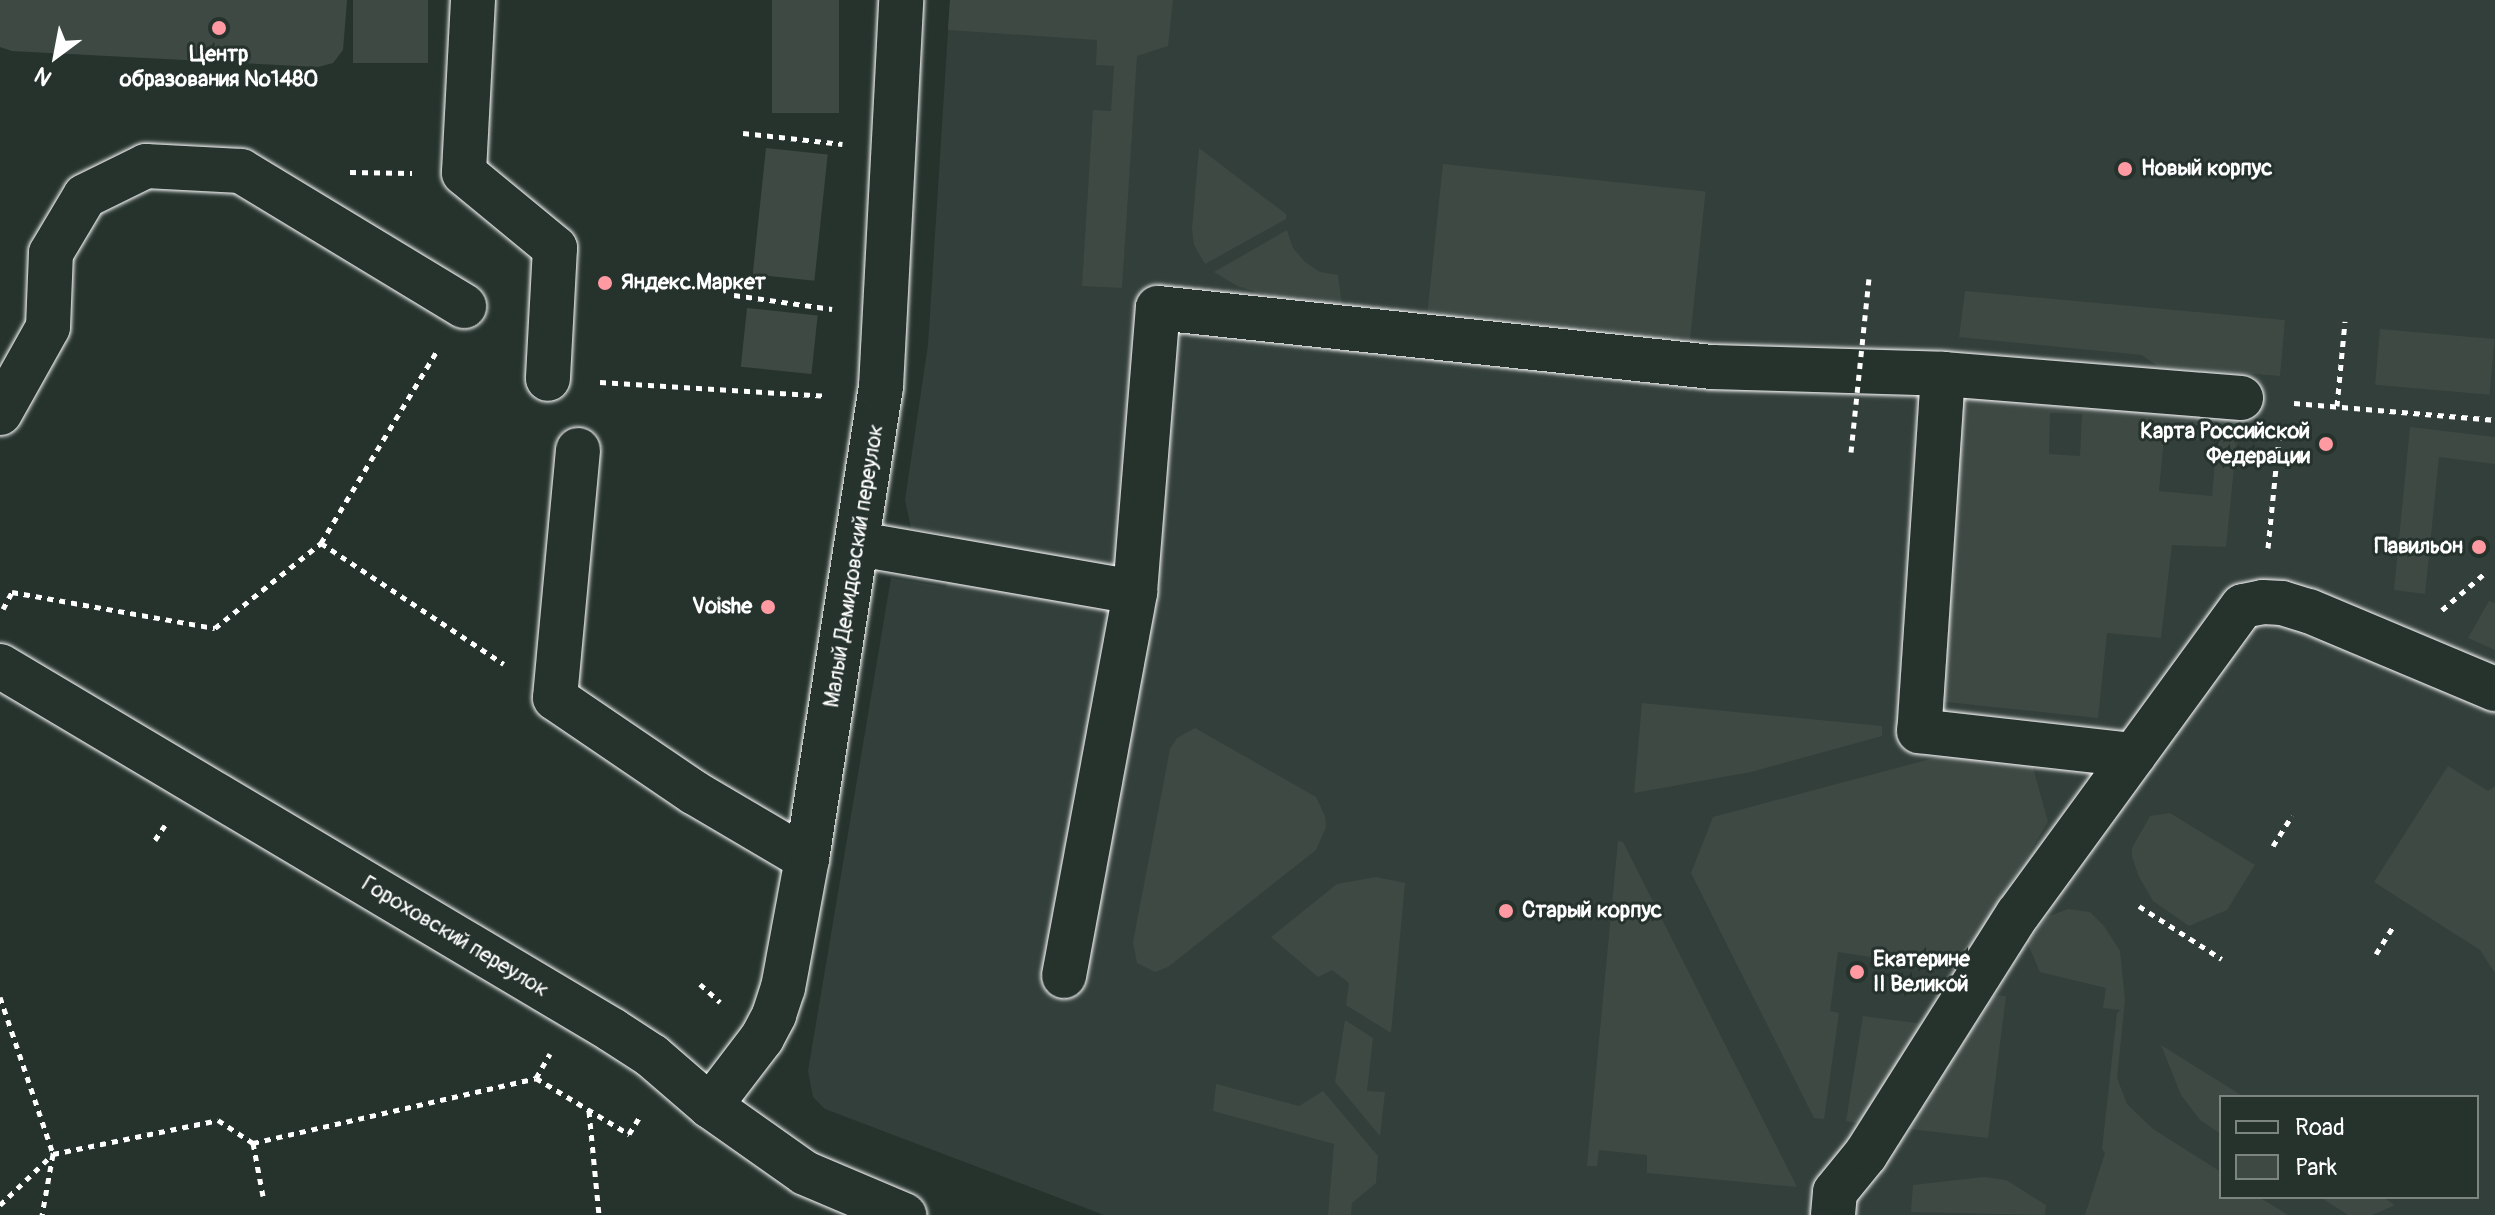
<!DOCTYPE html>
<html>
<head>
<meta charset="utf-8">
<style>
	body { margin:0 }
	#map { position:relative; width:2495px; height:1215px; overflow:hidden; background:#26332d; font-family:Pangolin,sans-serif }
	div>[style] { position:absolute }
	.built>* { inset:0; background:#333f3a }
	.green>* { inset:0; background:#3e4944; transform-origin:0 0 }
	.path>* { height:5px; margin-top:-2.5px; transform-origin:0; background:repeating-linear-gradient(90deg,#fff 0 6px,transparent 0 12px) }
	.roads { filter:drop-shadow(0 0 2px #fff) drop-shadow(0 0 2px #fff) }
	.minor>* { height:44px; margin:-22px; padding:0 22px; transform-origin:22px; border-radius:22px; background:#26332d }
	.path-bridge>* { height:5px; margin-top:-2.5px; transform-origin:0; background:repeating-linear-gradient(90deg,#fff 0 6px,transparent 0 12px) }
	.dots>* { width:22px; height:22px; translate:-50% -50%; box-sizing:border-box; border:4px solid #26332d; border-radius:50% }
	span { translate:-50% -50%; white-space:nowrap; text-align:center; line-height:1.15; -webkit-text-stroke:6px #26332d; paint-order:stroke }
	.poi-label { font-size:22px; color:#fff; font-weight:700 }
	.left { translate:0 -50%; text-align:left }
	.right { translate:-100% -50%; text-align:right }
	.street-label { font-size:22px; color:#fff }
	.legend { position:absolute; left:2219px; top:1095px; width:260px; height:104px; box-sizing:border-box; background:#26332d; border:2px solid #7d8581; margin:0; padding:10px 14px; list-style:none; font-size:24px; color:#fff }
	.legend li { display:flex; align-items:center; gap:16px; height:40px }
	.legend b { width:40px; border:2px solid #7d8581 }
	.north { position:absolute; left:16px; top:16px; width:80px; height:80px; -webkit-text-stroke:6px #26332d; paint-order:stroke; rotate:212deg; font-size:22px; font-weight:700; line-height:32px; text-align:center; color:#fff }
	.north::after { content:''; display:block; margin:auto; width:28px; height:36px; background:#fff; clip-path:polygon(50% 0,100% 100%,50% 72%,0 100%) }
</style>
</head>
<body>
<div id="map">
	<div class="built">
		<i style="clip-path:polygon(evenodd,950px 0,2495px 0,2495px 1215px,1104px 1215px,825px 1109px,813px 1097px,808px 1071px,891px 578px,946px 587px,957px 536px,911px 528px,905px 500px,928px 345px,950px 0,2221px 1097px,2477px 1097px,2477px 1197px,2221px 1197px,2221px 1097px)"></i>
	</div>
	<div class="green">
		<i style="clip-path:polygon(0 0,347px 0,343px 50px,333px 63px,318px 67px,12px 51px,0 47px)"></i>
		<i style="left:353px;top:0;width:75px;height:63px"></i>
		<i style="left:772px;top:0;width:67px;height:113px"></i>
		<i style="clip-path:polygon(950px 0,1173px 0,1168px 46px,1137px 56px,1122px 288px,1082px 286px,1093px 110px,1111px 111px,1114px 66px,1096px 65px,1097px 40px,948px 30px)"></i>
		<i style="left:766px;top:148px;width:62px;height:127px;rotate:6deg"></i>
		<i style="clip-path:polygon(1199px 148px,1286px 214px,1286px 219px,1205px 264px,1194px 245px,1192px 229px)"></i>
		<i style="left:1443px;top:164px;width:264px;height:148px;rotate:6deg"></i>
		<i style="clip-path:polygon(1287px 230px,1293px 248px,1305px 262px,1320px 272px,1338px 275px,1342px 306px,1281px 299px,1237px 286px,1214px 272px)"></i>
		<i style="clip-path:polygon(1965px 291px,2285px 320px,2280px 376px,2157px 366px,2142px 355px,1959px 337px)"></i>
		<i style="left:747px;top:308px;width:71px;height:59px;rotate:6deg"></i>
		<i style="left:2380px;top:329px;width:115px;height:56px;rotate:5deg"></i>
		<i style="clip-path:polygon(evenodd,1961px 395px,2204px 415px,2202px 440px,2164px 437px,2159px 491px,2212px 496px,2219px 416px,2239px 418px,2226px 547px,2172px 545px,2161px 638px,2107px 633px,2098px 718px,1937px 701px,1961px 395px,2050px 413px,2082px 414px,2080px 456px,2049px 454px,2050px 413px)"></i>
		<i style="clip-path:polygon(2410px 427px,2495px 437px,2495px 464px,2439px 457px,2425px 594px,2394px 590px)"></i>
		<i style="clip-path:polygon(2489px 601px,2495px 603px,2495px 650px,2468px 638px)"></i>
		<i style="clip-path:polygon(1642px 703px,1882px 726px,1882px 736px,1751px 772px,1634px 793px)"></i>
		<i style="clip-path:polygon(1195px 728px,1316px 797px,1325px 816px,1326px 827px,1316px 850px,1168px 967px,1155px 972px,1137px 963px,1133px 942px,1170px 749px,1177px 738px)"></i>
		<i style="clip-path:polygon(1949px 754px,2032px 764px,2048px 822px,1957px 970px,1838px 952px,1830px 1011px,1839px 1013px,1824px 1119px,1814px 1118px,1691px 873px,1713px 817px)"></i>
		<i style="clip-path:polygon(2448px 766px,2488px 791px,2495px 786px,2495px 973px,2480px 950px,2374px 882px)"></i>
		<i style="clip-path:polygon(2170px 813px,2255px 865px,2227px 910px,2189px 926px,2153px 901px,2139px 877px,2132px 857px,2132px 848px,2150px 816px)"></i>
		<i style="clip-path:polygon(1618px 841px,1623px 842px,1797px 1187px,1647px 1173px,1647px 1155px,1599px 1150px,1597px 1166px,1587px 1166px)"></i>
		<i style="clip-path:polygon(1376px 877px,1405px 883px,1391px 1033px,1346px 1005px,1349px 983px,1332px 970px,1318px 977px,1271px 937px,1337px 884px)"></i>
		<i style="clip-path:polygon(2068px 909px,2090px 912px,2104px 926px,2120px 951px,2125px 1000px,2117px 1078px,2127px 1104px,2153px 1129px,2221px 1172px,2221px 1197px,2259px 1197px,2288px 1215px,2085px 1215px,2105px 1153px,2102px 1149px,2117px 1013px,2121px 1010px,2103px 1008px,2106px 988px,2040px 972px,2027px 942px,2047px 917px)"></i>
		<i style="clip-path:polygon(1994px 995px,2006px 996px,1988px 1138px,1909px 1129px)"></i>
		<i style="clip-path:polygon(1863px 1016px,1924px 1024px,1862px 1124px,1846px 1121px)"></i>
		<i style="clip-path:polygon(1345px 1020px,1373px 1038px,1367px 1091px,1385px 1092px,1380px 1136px,1335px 1082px)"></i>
		<i style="clip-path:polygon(2161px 1045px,2244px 1097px,2221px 1097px,2221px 1134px,2200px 1120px,2181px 1095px)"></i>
		<i style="clip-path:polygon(1216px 1084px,1299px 1106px,1323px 1091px,1378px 1156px,1376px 1183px,1352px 1203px,1351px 1215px,1328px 1215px,1334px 1144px,1213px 1111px)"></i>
		<i style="clip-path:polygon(1983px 1177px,2006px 1180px,2046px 1205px,2045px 1215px,1911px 1212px,1913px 1185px)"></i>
		<i style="clip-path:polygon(2320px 1197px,2383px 1197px,2395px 1205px,2372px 1215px,2348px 1215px)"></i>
	</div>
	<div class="path">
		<i style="left:743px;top:133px;width:100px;rotate:6.3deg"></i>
		<i style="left:350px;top:172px;width:62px;rotate:0.9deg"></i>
		<i style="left:734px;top:295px;width:99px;rotate:8.1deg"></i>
		<i style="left:600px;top:382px;width:226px;rotate:3.5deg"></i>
		<i style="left:2294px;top:403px;width:202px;rotate:4.8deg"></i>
		<i style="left:2337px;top:406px;width:85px;rotate:-84.6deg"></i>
		<i style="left:321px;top:543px;width:219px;rotate:33.5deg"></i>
		<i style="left:2268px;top:548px;width:111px;rotate:-84.3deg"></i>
		<i style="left:3px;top:609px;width:19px;rotate:-62deg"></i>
		<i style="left:12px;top:592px;width:206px;rotate:10.1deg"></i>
		<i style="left:215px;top:628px;width:136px;rotate:-38.7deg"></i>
		<i style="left:321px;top:543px;width:224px;rotate:-58.9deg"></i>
		<i style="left:2442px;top:610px;width:55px;rotate:-40.6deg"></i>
		<i style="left:155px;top:840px;width:18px;rotate:-56deg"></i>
		<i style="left:2273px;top:846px;width:36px;rotate:-58deg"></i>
		<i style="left:2139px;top:906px;width:98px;rotate:32.6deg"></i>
		<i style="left:2376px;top:954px;width:34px;rotate:-58deg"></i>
		<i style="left:700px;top:984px;width:27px;rotate:42deg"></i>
		<i style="left:0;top:997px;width:166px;rotate:71.3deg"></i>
		<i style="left:53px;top:1154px;width:62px;rotate:100.2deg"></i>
		<i style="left:536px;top:1078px;width:28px;rotate:-60deg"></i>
		<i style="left:589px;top:1111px;width:104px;rotate:84.5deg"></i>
		<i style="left:253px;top:1143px;width:54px;rotate:79.3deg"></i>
		<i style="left:0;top:1205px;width:74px;rotate:-43.9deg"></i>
		<i style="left:53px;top:1154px;width:168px;rotate:-11.6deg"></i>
		<i style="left:218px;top:1120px;width:42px;rotate:33.3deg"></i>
		<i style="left:253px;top:1143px;width:290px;rotate:-12.9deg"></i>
		<i style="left:536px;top:1078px;width:109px;rotate:31.1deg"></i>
		<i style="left:629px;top:1134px;width:19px;rotate:-58deg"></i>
	</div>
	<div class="roads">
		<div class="minor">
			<i style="left:473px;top:0;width:173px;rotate:93deg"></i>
			<i style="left:464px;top:173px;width:118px;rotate:39.5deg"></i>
			<i style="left:555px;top:248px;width:131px;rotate:93.1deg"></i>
			<i style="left:1943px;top:374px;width:358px;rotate:93.8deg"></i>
			<i style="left:1919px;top:731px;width:216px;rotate:6.4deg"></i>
			<i style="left:0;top:413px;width:98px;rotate:-60.8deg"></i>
			<i style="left:48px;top:327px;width:74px;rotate:-87.7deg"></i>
			<i style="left:51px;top:253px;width:66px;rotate:-59.2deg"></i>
			<i style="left:85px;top:196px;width:68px;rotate:-26.2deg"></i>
			<i style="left:146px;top:166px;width:95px;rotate:3deg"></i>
			<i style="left:241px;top:171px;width:261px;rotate:31.2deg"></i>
			<i style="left:578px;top:450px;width:249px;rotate:95.3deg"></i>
			<i style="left:555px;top:698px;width:169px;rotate:34.2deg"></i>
			<i style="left:695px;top:793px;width:130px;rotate:30.5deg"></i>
			<i style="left:859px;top:544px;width:280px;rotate:9.9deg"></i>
			<i style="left:0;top:666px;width:712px;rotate:30.74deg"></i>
			<i style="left:612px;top:1030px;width:48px;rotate:33deg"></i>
			<i style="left:652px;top:1056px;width:77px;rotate:40.8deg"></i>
			<i style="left:710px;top:1106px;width:116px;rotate:35.2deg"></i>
			<i style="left:805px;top:1173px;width:108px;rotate:23deg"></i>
			<i style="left:1064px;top:976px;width:391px;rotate:-79.5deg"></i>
			<i style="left:1135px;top:592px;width:285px;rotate:-85.4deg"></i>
			<i style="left:1158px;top:308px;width:557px;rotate:6.08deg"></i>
			<i style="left:1712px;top:367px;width:231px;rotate:1.7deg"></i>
			<i style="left:1943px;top:374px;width:299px;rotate:4.6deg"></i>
			<i style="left:710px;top:1106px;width:86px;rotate:-52.6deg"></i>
			<i style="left:762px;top:1038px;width:26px;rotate:-62deg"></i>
			<i style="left:774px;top:1015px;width:28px;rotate:-72deg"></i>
			<i style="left:783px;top:988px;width:131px;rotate:-79.5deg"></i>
			<i style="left:807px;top:859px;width:478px;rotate:-81.1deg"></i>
			<i style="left:881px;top:387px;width:388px;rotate:-87deg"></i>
			<i style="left:1833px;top:1215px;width:23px;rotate:-85deg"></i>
			<i style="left:1835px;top:1192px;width:49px;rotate:-50.8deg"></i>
			<i style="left:1866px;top:1154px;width:284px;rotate:-57.7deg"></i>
			<i style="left:2018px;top:914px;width:381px;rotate:-53.9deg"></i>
			<i style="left:2243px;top:606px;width:20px;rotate:-11deg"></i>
			<i style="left:2263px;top:602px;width:19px;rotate:3deg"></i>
			<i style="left:2282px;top:603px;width:28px;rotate:17deg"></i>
			<i style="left:2309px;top:611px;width:202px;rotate:22.8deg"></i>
		</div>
	</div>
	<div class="path-bridge">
		<i style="left:1851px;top:452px;width:176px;rotate:-84.1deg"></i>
	</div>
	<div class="dots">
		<i style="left:219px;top:28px;background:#ff9aa2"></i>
		<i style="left:2125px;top:169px;background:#ff9aa2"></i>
		<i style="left:605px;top:283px;background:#ff9aa2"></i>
		<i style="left:2326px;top:444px;background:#ff9aa2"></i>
		<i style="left:2479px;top:547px;background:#ff9aa2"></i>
		<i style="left:768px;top:607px;background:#ff9aa2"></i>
		<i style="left:1506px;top:911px;background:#ff9aa2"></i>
		<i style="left:1857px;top:972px;background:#ff9aa2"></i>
	</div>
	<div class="poi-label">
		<span style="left:219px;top:67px">Центр<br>образования №1480</span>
		<span class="left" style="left:2141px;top:169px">Новый корпус</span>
		<span class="left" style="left:621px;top:283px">Яндекс.Маркет</span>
		<span class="right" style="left:2310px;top:444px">Карта Российской<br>Федерации</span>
		<span class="right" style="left:2463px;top:547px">Павильон</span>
		<span class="right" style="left:752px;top:607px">Voishe</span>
		<span class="left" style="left:1522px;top:911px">Старый корпуc</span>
		<span class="left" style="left:1873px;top:972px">Екатерине<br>II Великой</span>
	</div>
	<div class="street-label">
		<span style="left:854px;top:566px;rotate:-81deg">Малый Демидовский переулок</span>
		<span style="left:455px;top:937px;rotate:31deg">Гороховский переулок</span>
	</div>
	<ul class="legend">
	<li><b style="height:10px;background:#26332d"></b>Road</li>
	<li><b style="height:22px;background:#3e4944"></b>Park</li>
	</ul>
	<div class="north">N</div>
</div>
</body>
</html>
